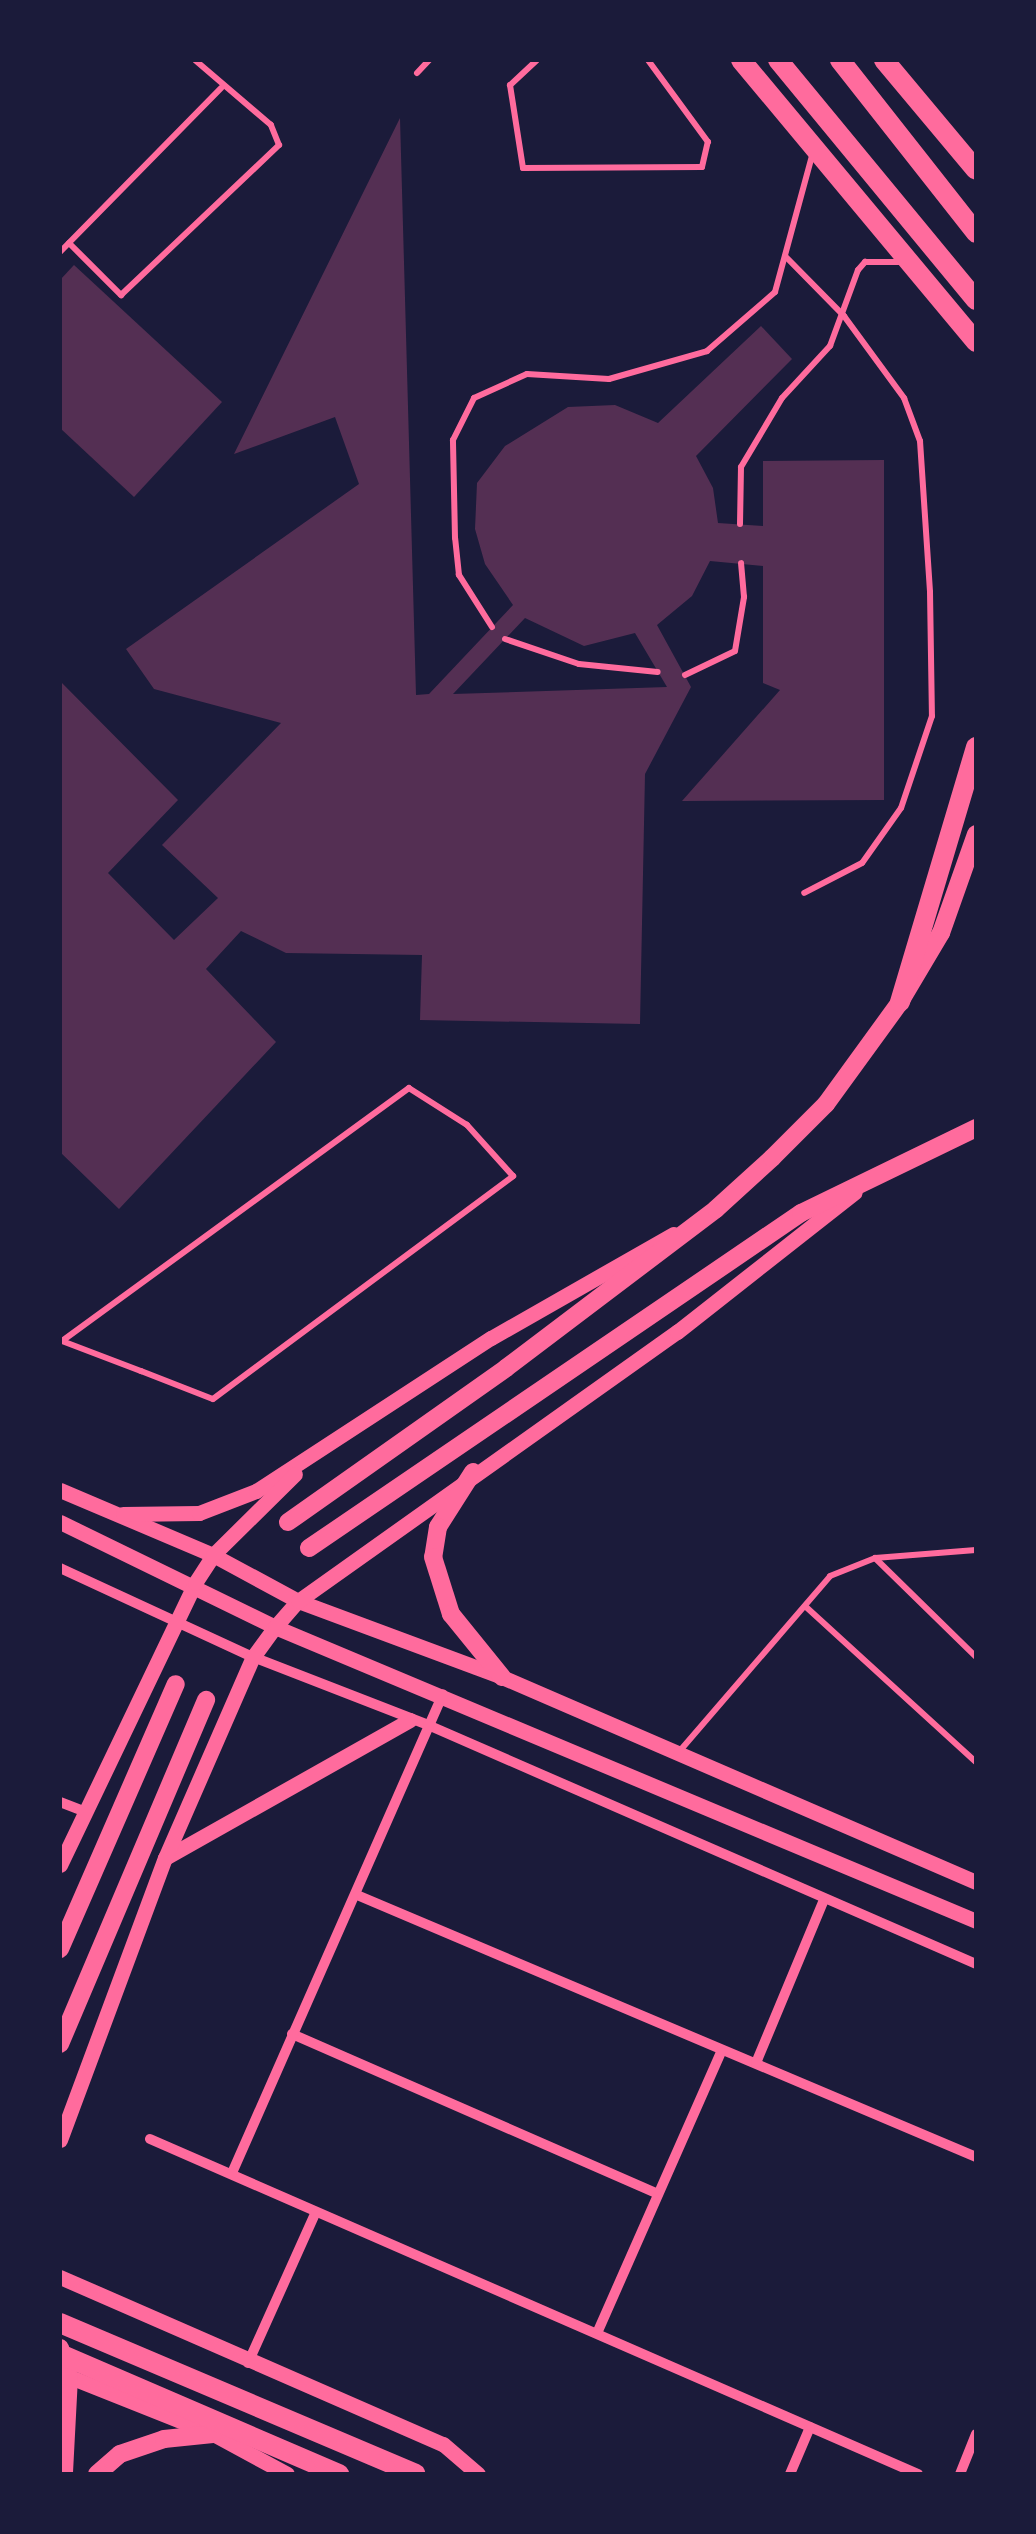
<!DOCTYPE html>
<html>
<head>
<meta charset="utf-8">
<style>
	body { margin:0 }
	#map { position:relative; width:1036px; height:2534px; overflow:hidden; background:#1b1b3a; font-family:"Noto Serif",serif }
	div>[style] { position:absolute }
	.building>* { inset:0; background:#542f53 }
	.service>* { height:6px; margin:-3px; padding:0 3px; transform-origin:3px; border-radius:3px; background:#ff6b9d }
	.minor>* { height:10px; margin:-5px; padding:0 5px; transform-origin:5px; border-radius:5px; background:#ff6b9d }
	.tertiary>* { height:15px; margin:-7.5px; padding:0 7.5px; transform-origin:7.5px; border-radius:7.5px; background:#ff6b9d }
	.secondary>* { height:18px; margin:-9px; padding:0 9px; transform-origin:9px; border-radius:9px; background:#ff6b9d }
	.primary>* { height:20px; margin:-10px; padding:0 10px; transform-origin:10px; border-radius:10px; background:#ff6b9d }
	span { translate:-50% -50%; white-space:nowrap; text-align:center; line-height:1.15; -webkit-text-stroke:10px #1b1b3a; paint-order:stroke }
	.frame { position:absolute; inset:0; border:62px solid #1b1b3a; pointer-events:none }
</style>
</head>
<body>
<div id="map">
	<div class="building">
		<i style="clip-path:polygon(evenodd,400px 118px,416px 695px,429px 694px,513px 605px,485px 564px,475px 529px,477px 483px,505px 446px,568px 407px,615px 405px,658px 423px,761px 326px,792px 359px,696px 456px,713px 488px,718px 523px,763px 526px,763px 461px,884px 460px,884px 800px,682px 801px,780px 690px,763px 683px,763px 566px,710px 561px,692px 596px,657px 625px,691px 687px,645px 774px,640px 1024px,420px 1020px,422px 955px,286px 953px,241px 931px,206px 969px,276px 1042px,119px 1209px,60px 1152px,60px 681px,178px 800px,108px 873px,174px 940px,218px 898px,162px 845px,281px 723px,154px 689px,126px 649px,359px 484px,335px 417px,234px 454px,400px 118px,525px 618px,584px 646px,635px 633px,667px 687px,453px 694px,525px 618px)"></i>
		<i style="clip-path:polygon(74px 265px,222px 402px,134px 497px,60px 428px,60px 280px)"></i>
	</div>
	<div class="service">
		<i style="left:537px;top:60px;width:37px;rotate:137deg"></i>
		<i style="left:510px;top:85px;width:84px;rotate:81.1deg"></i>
		<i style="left:523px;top:168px;width:179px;rotate:-0.3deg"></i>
		<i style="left:702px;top:167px;width:26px;rotate:-77deg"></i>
		<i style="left:708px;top:142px;width:102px;rotate:-126.2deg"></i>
		<i style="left:417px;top:73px;width:18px;rotate:-47deg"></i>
		<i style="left:69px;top:243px;width:74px;rotate:45deg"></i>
		<i style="left:121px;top:295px;width:218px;rotate:-43.5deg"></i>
		<i style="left:279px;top:145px;width:22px;rotate:-112deg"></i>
		<i style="left:271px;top:125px;width:100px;rotate:-139.5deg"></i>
		<i style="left:60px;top:252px;width:230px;rotate:-45.5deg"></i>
		<i style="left:786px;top:257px;width:83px;rotate:45.5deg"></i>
		<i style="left:844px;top:316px;width:102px;rotate:53.8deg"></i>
		<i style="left:904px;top:398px;width:46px;rotate:69.6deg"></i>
		<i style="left:920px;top:441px;width:151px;rotate:86.2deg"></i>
		<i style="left:930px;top:592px;width:124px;rotate:89.1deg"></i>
		<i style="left:932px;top:716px;width:97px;rotate:108.6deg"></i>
		<i style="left:901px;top:808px;width:67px;rotate:125.3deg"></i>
		<i style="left:862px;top:863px;width:65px;rotate:152.7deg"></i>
		<i style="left:740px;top:524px;width:57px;rotate:-89deg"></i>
		<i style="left:741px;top:467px;width:80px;rotate:-59.3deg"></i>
		<i style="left:782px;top:398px;width:71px;rotate:-47.3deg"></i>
		<i style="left:830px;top:346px;width:81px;rotate:-69.8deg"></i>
		<i style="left:858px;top:270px;width:11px;rotate:-49deg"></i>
		<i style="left:865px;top:262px;width:38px"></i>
		<i style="left:492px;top:627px;width:62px;rotate:-122.4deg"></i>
		<i style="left:459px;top:575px;width:37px;rotate:-96deg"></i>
		<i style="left:455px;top:538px;width:98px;rotate:-91.2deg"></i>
		<i style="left:453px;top:440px;width:47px;rotate:-63.4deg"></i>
		<i style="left:474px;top:398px;width:58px;rotate:-24.4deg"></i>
		<i style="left:527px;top:374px;width:82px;rotate:3.5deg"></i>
		<i style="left:609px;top:379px;width:102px;rotate:-15.9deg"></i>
		<i style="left:707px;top:351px;width:90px;rotate:-40.9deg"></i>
		<i style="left:775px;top:292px;width:145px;rotate:-74.8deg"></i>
		<i style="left:505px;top:639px;width:78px;rotate:18.7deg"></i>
		<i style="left:579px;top:664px;width:79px;rotate:5.8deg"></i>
		<i style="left:685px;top:675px;width:55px;rotate:-25.6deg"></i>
		<i style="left:735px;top:651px;width:55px;rotate:-80.5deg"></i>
		<i style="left:744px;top:597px;width:34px;rotate:-95deg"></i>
		<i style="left:60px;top:1340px;width:2px;rotate:27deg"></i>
		<i style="left:62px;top:1341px;width:85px;rotate:20.8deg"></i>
		<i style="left:141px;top:1371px;width:77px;rotate:21.3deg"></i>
		<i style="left:213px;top:1399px;width:374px;rotate:-36.6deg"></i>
		<i style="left:513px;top:1176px;width:69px;rotate:-132deg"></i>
		<i style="left:467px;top:1125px;width:69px;rotate:-147.5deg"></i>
		<i style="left:409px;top:1088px;width:429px;rotate:143.9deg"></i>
		<i style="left:875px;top:1558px;width:141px;rotate:44.4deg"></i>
		<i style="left:805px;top:1606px;width:231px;rotate:42.4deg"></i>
		<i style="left:678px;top:1753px;width:233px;rotate:-49.3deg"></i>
		<i style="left:830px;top:1576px;width:48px;rotate:-21.8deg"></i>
		<i style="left:875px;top:1558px;width:101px;rotate:-4.5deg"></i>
	</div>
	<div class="minor">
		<i style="left:60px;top:1568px;width:213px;rotate:24.8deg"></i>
		<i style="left:253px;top:1657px;width:188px;rotate:21.2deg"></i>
		<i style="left:428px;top:1725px;width:598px;rotate:23.56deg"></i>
		<i style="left:60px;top:1802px;width:25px;rotate:21deg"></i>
		<i style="left:357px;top:1895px;width:672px;rotate:22.94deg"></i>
		<i style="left:292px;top:2034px;width:399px;rotate:23.6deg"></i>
		<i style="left:756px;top:2063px;width:174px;rotate:-67.4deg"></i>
		<i style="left:150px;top:2139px;width:838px;rotate:23.57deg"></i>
		<i style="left:232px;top:2173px;width:523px;rotate:-66.23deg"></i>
		<i style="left:598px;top:2331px;width:305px;rotate:-66.2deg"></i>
		<i style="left:248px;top:2363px;width:163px;rotate:-65.8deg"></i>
		<i style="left:790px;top:2474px;width:51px;rotate:-66.9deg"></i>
		<i style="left:960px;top:2474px;width:43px;rotate:-68.2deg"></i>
	</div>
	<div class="tertiary">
		<i style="left:60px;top:1490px;width:166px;rotate:23deg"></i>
		<i style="left:213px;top:1555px;width:97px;rotate:28.4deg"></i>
		<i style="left:298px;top:1601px;width:218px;rotate:20.4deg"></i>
		<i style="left:502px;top:1677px;width:516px;rotate:23.39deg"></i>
		<i style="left:123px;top:1514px;width:76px;rotate:-0.8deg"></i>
		<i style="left:199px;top:1513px;width:61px;rotate:-21.1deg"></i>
		<i style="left:256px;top:1491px;width:280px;rotate:-33.1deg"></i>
		<i style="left:491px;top:1338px;width:210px;rotate:-29.7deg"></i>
		<i style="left:60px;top:1522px;width:239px;rotate:26deg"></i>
		<i style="left:275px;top:1627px;width:760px;rotate:22.75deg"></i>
		<i style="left:165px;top:1858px;width:281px;rotate:-29.4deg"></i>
		<i style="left:60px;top:1865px;width:313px;rotate:-64.4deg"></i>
		<i style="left:195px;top:1583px;width:33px;rotate:-57deg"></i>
		<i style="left:213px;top:1555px;width:115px;rotate:-44.6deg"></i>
		<i style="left:60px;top:2140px;width:301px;rotate:-69.6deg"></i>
		<i style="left:165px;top:1858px;width:219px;rotate:-66.4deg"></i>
		<i style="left:253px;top:1657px;width:37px;rotate:-54deg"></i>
		<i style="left:275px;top:1627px;width:35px;rotate:-49deg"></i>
		<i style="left:298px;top:1601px;width:465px;rotate:-35.4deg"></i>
		<i style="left:677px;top:1332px;width:226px;rotate:-38.2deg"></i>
		<i style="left:60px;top:2277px;width:418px;rotate:23.6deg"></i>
		<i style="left:443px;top:2444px;width:46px;rotate:40.6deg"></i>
		<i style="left:60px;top:2373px;width:165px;rotate:21.7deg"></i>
		<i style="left:213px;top:2434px;width:84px;rotate:28.4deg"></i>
	</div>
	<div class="secondary">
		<i style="left:473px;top:1472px;width:65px;rotate:122.5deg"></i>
		<i style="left:438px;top:1527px;width:30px;rotate:99deg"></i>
		<i style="left:433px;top:1557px;width:60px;rotate:72.5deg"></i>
		<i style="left:451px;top:1614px;width:81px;rotate:51deg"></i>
		<i style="left:288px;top:1522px;width:267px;rotate:-35.2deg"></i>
		<i style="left:506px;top:1368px;width:263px;rotate:-37.1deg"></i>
		<i style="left:716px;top:1209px;width:76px;rotate:-42.3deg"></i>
		<i style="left:772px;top:1158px;width:76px;rotate:-45deg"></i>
		<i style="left:826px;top:1104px;width:126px;rotate:-54deg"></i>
		<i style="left:900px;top:1002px;width:80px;rotate:-59.3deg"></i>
		<i style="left:941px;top:933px;width:105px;rotate:-70.5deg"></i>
		<i style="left:309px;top:1548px;width:595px;rotate:-34.25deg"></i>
		<i style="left:801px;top:1213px;width:195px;rotate:-25.9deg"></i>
		<i style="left:60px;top:1949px;width:289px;rotate:-66.4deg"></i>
		<i style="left:60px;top:2044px;width:374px;rotate:-67deg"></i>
		<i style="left:60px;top:2348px;width:30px;rotate:73deg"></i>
		<i style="left:69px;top:2377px;width:97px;rotate:93deg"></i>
		<i style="left:97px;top:2474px;width:30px;rotate:-41deg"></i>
		<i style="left:120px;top:2454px;width:46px;rotate:-18.8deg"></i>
		<i style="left:164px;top:2439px;width:49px;rotate:-5.8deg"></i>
	</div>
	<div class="primary">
		<i style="left:741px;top:60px;width:367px;rotate:50.2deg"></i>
		<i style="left:778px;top:60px;width:311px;rotate:50.5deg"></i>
		<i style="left:840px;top:60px;width:220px;rotate:51.8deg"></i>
		<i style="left:884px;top:60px;width:143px;rotate:50.1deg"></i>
		<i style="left:900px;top:1002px;width:266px;rotate:-73.4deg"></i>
		<i style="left:60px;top:2323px;width:386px;rotate:23deg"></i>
		<i style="left:60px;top:2354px;width:304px;rotate:23.3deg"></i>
	</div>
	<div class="frame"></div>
</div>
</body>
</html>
